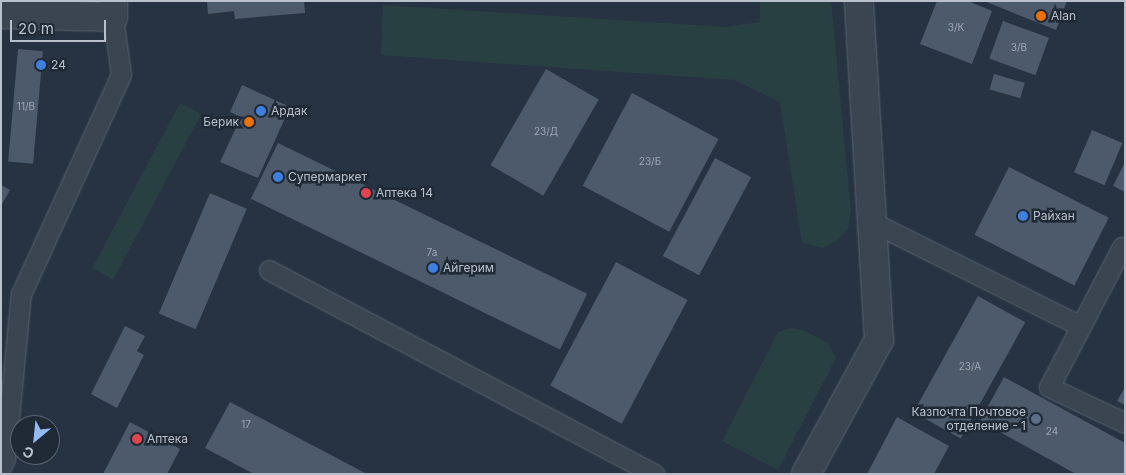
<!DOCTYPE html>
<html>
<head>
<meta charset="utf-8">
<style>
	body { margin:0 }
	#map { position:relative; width:1126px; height:475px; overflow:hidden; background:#273342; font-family:Inter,sans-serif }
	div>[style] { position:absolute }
	.green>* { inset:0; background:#294043; transform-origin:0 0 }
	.building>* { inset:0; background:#4d5a6b; transform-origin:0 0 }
	.roads { filter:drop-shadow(0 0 1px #59636f) drop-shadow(0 0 1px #59636f) }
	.lane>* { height:19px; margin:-9.5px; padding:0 9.5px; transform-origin:9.5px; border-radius:9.5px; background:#3b4552 }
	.street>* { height:28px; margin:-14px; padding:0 14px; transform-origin:14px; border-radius:14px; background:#3b4552 }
	.dots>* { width:14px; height:14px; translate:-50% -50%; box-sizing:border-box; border:2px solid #202a37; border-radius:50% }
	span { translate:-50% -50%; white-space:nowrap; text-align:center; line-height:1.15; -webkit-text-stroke:5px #202a37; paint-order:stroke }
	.number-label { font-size:10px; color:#9da6b4 }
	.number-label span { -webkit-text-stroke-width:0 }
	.poi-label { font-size:12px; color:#b8c0cc }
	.left { translate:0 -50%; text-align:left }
	.right { translate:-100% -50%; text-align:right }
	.frame { position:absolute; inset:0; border:2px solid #b8c0cc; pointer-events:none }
	.north { position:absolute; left:10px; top:415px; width:50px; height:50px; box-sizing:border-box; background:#202a37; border:1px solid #5d6673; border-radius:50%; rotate:208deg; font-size:14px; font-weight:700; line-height:20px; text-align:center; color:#b8c0cc }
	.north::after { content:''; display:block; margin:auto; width:18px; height:22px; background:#92baf7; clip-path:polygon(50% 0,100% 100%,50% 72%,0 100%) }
	.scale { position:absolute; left:10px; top:20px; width:96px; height:22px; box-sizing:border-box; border:2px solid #b8c0cc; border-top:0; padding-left:6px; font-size:15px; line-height:18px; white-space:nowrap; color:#b8c0cc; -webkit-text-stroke:4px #202a37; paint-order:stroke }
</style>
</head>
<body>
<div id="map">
	<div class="green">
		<i style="clip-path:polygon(760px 1px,831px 1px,851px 211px,848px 228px,838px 240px,823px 248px,802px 243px,780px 102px,734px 80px,381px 55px,383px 5px,726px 27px,760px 22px)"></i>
		<i style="left:180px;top:103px;width:24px;height:187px;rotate:28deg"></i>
		<i style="clip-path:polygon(791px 328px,805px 331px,828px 343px,836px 358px,778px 470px,722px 441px,778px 332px)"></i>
	</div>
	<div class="building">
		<i style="clip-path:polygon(207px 1px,304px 1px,305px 13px,235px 19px,234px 11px,208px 14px)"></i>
		<i style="clip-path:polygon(937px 1px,968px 1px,992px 11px,972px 64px,920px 44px)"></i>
		<i style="clip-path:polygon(984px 1px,1067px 1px,1056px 30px)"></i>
		<i style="left:1003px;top:21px;width:49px;height:40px;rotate:20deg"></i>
		<i style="left:18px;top:49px;width:25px;height:113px;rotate:5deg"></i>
		<i style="left:546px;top:69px;width:61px;height:111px;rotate:30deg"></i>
		<i style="left:994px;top:74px;width:32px;height:16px;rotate:16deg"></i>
		<i style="clip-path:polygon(242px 85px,290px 107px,258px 178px,220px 162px,241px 117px,230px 112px)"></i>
		<i style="left:632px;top:93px;width:98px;height:105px;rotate:28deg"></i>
		<i style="left:1092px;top:130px;width:33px;height:46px;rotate:23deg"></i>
		<i style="left:278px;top:143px;width:344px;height:62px;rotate:26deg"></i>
		<i style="left:715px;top:158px;width:41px;height:111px;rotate:28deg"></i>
		<i style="clip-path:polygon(1125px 162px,1125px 192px,1113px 186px)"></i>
		<i style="left:1009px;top:167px;width:112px;height:76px;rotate:27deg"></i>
		<i style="clip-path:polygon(1px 185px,10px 190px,1px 206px)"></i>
		<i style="left:210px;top:193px;width:40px;height:131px;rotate:23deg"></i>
		<i style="left:616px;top:262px;width:81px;height:140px;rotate:28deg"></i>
		<i style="left:978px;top:296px;width:54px;height:133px;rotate:29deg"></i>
		<i style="clip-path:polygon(125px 326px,145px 336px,137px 351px,144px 355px,117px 408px,91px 394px)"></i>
		<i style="clip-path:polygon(1004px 377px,1125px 443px,1125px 474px,1076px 474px,980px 421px)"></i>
		<i style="clip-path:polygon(1125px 387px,1125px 405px,1117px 401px)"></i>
		<i style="clip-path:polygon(230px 402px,367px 474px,254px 474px,205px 448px)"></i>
		<i style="clip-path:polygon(897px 417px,949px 446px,934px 474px,867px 474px)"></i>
		<i style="clip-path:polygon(130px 422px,180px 449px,167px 474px,103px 474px)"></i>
	</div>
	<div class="roads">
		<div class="lane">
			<i style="left:872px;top:222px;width:233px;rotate:26.5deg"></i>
			<i style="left:1125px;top:248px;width:3px;rotate:-162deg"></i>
			<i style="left:1122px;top:247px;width:158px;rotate:117.5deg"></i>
			<i style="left:1049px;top:387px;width:84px;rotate:25.3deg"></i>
			<i style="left:269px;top:270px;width:436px;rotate:27.9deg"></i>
			<i style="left:1px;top:467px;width:9px;rotate:-63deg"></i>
			<i style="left:5px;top:459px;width:166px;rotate:-84.5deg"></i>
			<i style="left:21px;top:294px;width:241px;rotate:-65.5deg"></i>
			<i style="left:121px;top:75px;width:59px;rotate:-97.9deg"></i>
		</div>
		<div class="street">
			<i style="left:1px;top:14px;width:112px;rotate:1.5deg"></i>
			<i style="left:113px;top:17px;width:16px;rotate:-90deg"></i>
			<i style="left:806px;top:474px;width:153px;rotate:-61.4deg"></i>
			<i style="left:879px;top:340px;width:340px;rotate:-93.4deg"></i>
		</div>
	</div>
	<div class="dots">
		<i style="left:1041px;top:16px;background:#e8710a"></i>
		<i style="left:41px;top:65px;background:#3f7fe0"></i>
		<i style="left:261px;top:111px;background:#3f7fe0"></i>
		<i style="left:249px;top:122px;background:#e8710a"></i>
		<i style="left:278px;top:177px;background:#3f7fe0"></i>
		<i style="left:366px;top:193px;background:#e0444e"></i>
		<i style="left:1023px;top:216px;background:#3f7fe0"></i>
		<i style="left:433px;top:268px;background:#3f7fe0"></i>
		<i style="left:1036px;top:419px;background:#5c6f8a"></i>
		<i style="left:137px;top:439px;background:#e0444e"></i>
	</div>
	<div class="number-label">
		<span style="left:956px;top:28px">3/К</span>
		<span style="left:1019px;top:48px">3/В</span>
		<span style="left:26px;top:107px">11/В</span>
		<span style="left:546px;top:132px">23/Д</span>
		<span style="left:650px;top:162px">23/Б</span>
		<span style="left:432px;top:253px">7а</span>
		<span style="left:970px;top:367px">23/А</span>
		<span style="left:246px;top:425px">17</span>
		<span style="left:1052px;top:432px">24</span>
	</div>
	<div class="poi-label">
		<span class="left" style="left:1051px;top:16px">Alan</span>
		<span class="left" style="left:51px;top:65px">24</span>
		<span class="left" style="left:271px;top:111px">Ардак</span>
		<span class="right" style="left:239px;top:122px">Берик</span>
		<span class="left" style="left:288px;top:177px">Супермаркет</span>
		<span class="left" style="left:376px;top:193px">Аптека 14</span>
		<span class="left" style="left:1033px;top:216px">Райхан</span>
		<span class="left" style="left:443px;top:268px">Айгерим</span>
		<span class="right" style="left:1026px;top:419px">Казпочта Почтовое<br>отделение - 1</span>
		<span class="left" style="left:147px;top:439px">Аптека</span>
	</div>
	<div class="frame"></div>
	<div class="north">С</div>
	<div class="scale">20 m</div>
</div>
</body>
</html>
